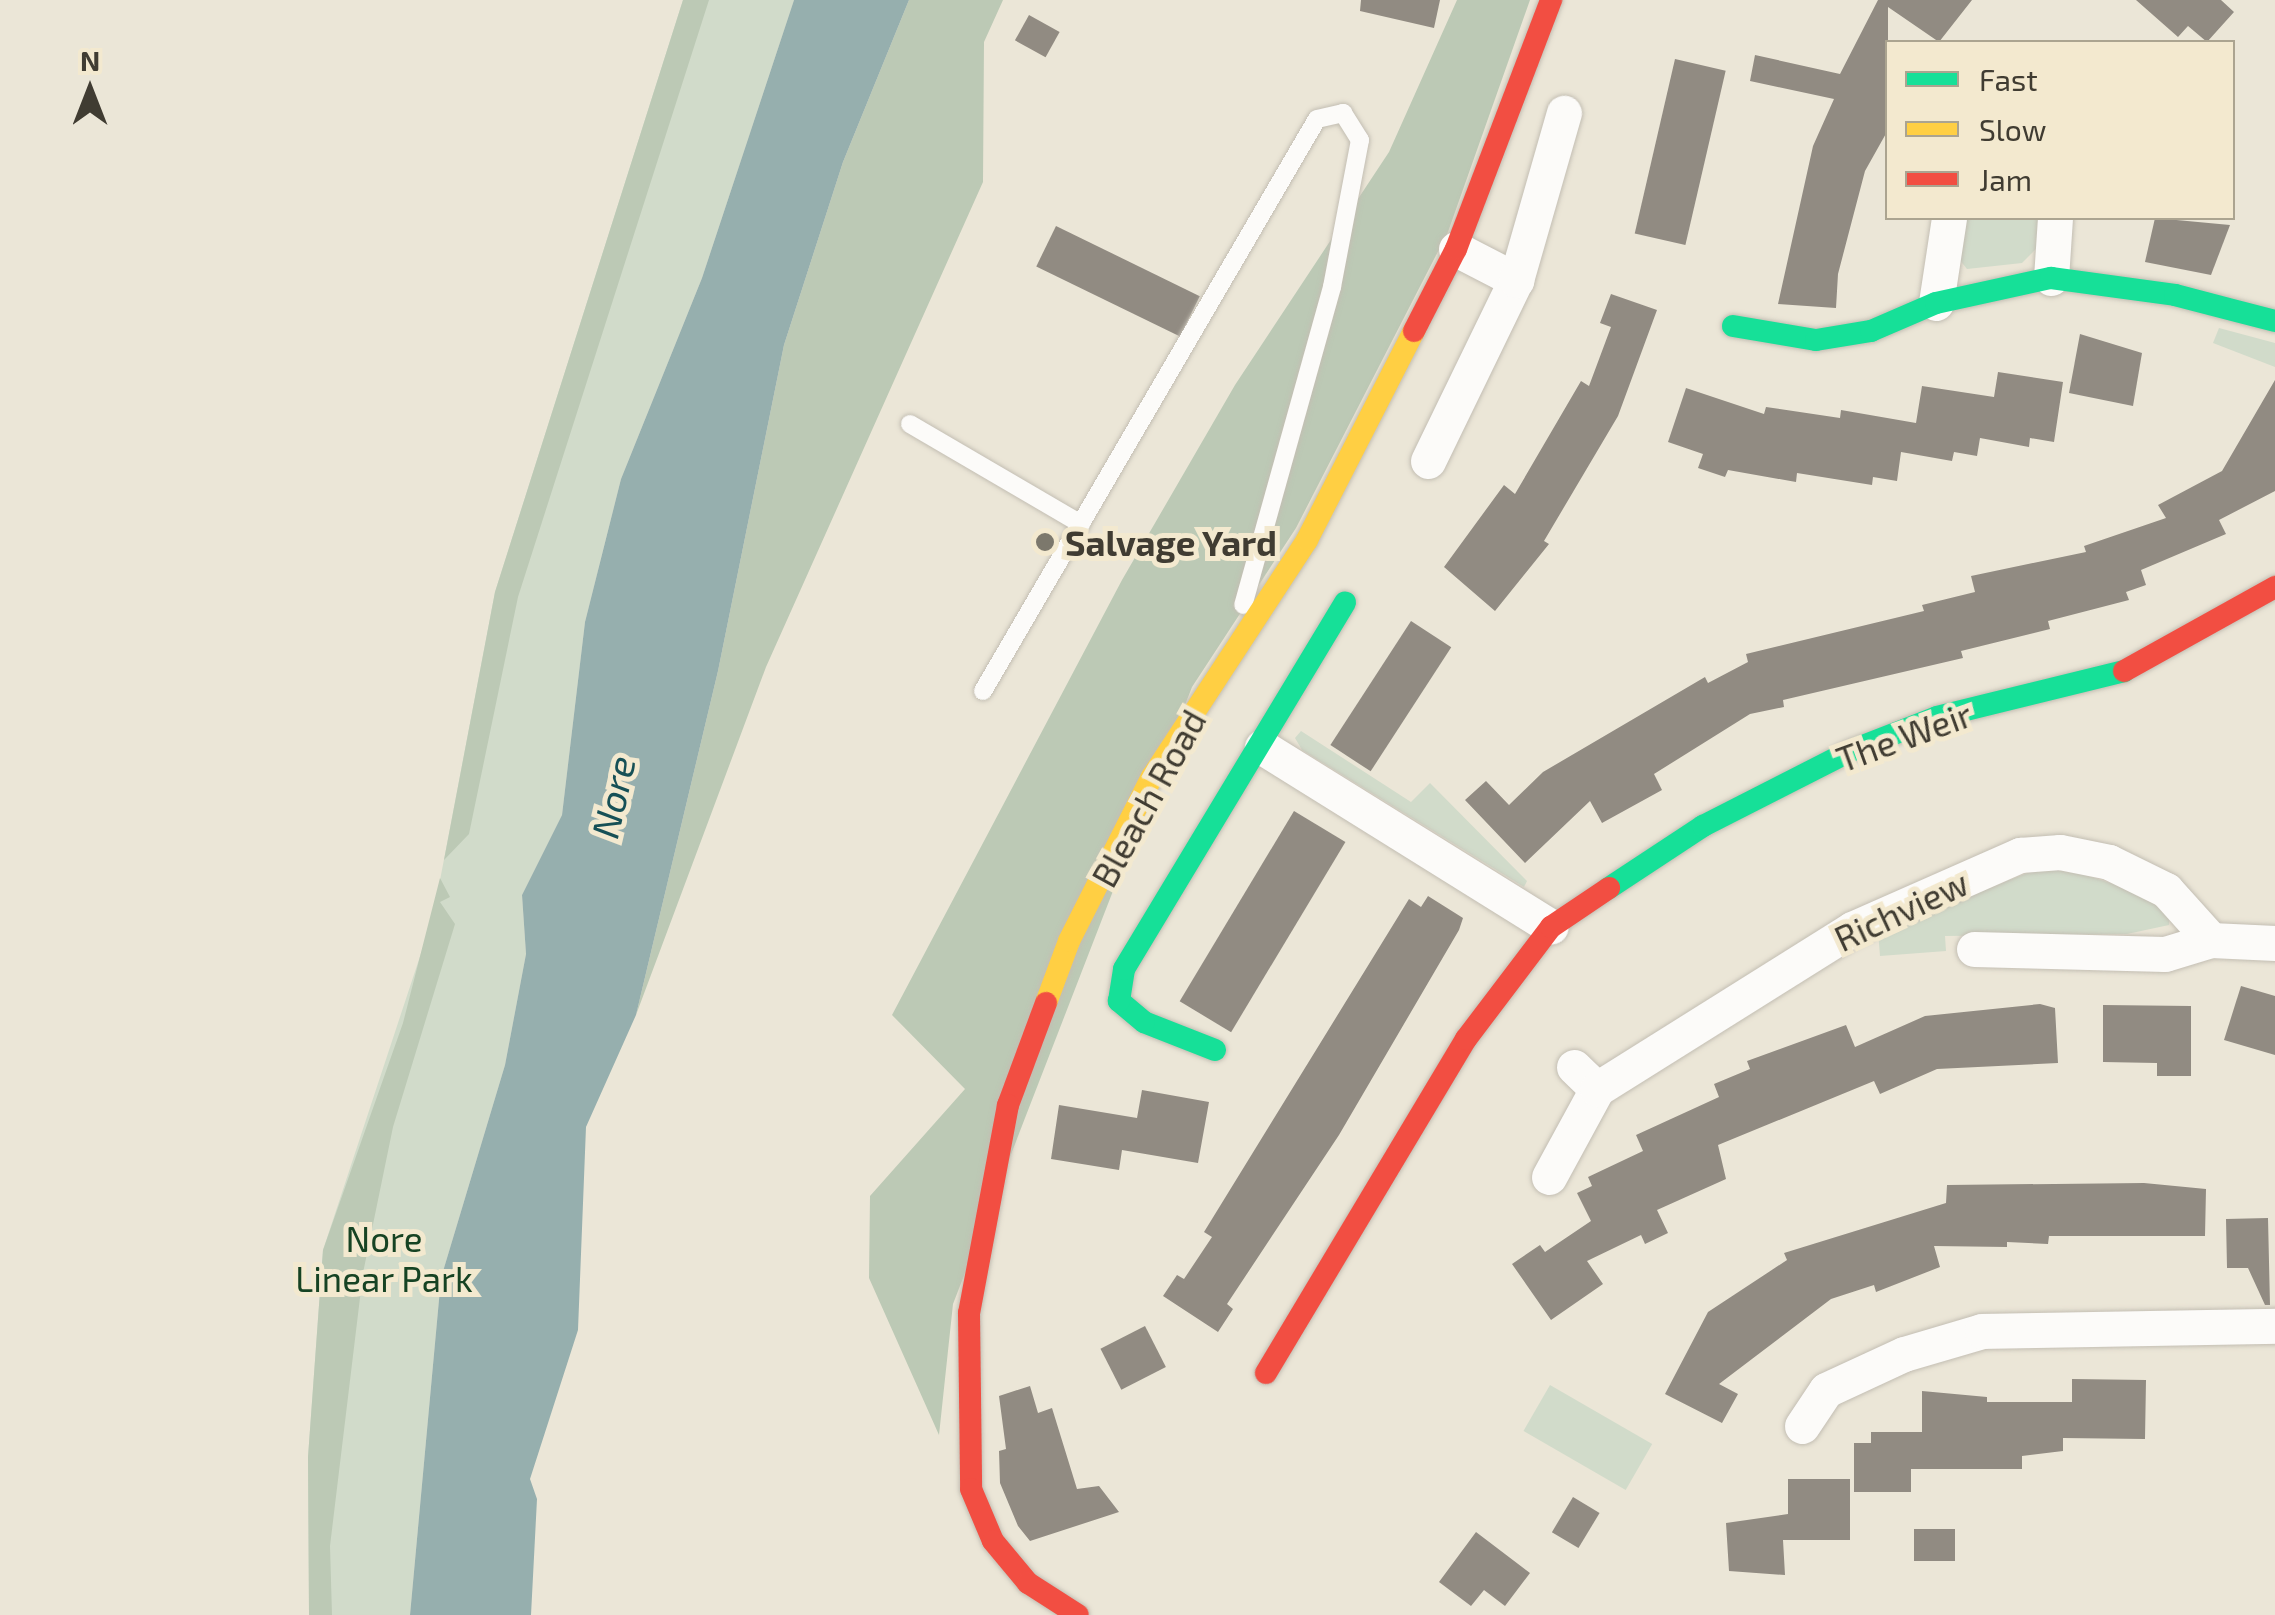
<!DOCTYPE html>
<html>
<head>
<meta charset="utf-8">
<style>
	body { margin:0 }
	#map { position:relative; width:2275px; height:1615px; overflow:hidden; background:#ebe6d7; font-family:"Exo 2",sans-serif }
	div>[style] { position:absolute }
	.green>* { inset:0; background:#d1dbca; transform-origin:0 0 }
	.forest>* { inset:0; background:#bcc9b5 }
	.water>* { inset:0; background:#96afae }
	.building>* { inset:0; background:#918b82; transform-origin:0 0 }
	.roads { filter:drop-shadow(0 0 2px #c3beb3) drop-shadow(0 0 2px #c3beb3) }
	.lane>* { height:18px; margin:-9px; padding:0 9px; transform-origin:9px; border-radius:9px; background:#fcfbf9 }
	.street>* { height:35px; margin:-17.5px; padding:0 17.5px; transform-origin:17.5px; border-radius:17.5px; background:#fcfbf9 }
	.fast>* { height:22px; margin:-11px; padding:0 11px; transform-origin:11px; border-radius:11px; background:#16e098 }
	.slow>* { height:22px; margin:-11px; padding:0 11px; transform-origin:11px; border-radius:11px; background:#ffcf43 }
	.jam>* { height:22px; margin:-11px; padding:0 11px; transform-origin:11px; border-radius:11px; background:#f24e42 }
	.dots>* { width:28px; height:28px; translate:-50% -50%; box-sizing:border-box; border:5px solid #f3e9cf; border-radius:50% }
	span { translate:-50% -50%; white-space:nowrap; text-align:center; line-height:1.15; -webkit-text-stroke:10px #f3e9cf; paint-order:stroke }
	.poi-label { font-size:35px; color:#403c32; font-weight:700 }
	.left { translate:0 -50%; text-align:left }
	.street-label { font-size:35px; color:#403c32 }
	.park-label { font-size:35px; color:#164323 }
	.water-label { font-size:38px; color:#165056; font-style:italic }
	.legend { position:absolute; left:1885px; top:40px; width:350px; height:180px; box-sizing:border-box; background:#f3e9cf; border:2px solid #aba490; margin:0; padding:12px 18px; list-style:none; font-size:30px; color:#403c32 }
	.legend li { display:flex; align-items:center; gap:20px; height:50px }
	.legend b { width:50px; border:2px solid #aba490 }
	.north { position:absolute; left:40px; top:40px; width:100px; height:100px; -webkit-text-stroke:8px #f3e9cf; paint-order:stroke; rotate:0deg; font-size:28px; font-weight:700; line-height:40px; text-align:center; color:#403c32 }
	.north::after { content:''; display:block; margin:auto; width:35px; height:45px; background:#403c32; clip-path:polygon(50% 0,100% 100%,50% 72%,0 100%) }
</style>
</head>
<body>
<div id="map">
	<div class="green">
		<i style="clip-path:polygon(683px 0,794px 0,702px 278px,621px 479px,585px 622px,562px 815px,522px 895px,526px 954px,505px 1065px,441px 1278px,410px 1615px,309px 1615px,308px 1457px,323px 1250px,433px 917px,495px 592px)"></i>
		<i style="clip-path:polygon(1964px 218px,2040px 218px,2037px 248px,2022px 263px,1967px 269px,1955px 254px)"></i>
		<i style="clip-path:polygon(2219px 328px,2275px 343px,2275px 367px,2213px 343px)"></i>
		<i style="clip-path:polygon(1301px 731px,1411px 802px,1430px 783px,1527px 881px,1524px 887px,1302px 750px,1295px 738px)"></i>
		<i style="clip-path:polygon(2051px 864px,2135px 891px,2169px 914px,2169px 925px,2127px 934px,1945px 936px,1946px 951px,1880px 956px,1878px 931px)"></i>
		<i style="left:1550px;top:1385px;width:118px;height:53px;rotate:30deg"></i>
	</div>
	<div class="forest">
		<i style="clip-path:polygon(683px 0,709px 0,518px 597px,469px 834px,444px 860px,495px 592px)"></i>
		<i style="clip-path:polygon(909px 0,1003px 0,984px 42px,983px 182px,766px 667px,636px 1015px,718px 671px,784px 345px,843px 162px)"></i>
		<i style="clip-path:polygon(1457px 0,1530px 0,1448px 232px,1296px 528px,1192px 687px,953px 1304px,939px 1435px,869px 1278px,870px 1196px,965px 1089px,892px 1015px,1122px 580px,1235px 385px,1389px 152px)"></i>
		<i style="clip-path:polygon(440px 878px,450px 897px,440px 902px,455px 924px,393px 1127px,363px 1273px,330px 1546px,332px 1615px,309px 1615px,308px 1457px,323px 1250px,403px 1023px)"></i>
	</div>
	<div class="water">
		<i style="clip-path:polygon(794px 0,909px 0,843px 162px,784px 345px,718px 671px,636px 1015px,586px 1127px,578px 1330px,530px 1479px,537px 1499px,531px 1615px,410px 1615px,441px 1278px,505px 1065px,526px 954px,522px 895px,562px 815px,585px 622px,621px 479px,702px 278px)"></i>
	</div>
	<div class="building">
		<i style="clip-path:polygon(1361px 0,1440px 0,1434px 28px,1360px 11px)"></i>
		<i style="clip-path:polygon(1878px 0,1972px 0,1939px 42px,1888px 7px,1888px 130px,1865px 171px,1838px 274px,1836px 308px,1778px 304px,1813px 146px,1834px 99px,1750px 81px,1755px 55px,1840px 74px)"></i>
		<i style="clip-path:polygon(2136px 0,2221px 0,2234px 12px,2207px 42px,2188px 26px,2178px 37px)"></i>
		<i style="left:1029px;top:15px;width:35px;height:29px;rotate:29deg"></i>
		<i style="left:1675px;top:59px;width:52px;height:179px;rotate:13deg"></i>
		<i style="clip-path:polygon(2155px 218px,2230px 225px,2211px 275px,2145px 262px)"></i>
		<i style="left:1056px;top:226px;width:160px;height:45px;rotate:26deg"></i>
		<i style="clip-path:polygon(1611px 294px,1657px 310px,1618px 416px,1544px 541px,1549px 544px,1495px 611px,1444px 567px,1504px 485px,1515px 494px,1581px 381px,1589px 386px,1611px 327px,1600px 323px)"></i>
		<i style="clip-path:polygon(2080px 334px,2142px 353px,2133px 406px,2069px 393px)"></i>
		<i style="clip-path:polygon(1998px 372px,2063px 382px,2054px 442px,2030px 438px,2029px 447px,1980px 438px,1977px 456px,1954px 452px,1952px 461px,1901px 452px,1897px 481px,1873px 477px,1872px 485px,1797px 473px,1796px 482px,1728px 470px,1725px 477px,1698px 468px,1703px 454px,1668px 442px,1686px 388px,1764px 414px,1766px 407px,1840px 418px,1841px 410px,1916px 423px,1922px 386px,1994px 397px)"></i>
		<i style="clip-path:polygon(2275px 380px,2275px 491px,2219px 520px,2226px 534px,2141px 570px,2146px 585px,2126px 592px,2129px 600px,2048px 621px,2050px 629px,1961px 651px,1963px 658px,1783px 700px,1784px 707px,1750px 714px,1654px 774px,1662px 790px,1602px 823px,1590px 801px,1525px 863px,1465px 800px,1486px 781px,1509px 805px,1543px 772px,1705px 677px,1708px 683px,1748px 662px,1746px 654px,1924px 611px,1922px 605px,1975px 592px,1971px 576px,2086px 552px,2084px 546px,2166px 518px,2158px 505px,2222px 471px)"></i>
		<i style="left:1411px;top:621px;width:48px;height:148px;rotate:33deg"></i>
		<i style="left:1294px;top:811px;width:60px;height:222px;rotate:31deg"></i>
		<i style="clip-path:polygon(1428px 896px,1463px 918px,1459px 930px,1339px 1135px,1227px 1304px,1233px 1309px,1218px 1332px,1163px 1296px,1177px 1275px,1184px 1279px,1212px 1237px,1204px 1232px,1409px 899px,1421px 907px)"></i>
		<i style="clip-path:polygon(2241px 986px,2275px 996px,2275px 1055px,2224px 1040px)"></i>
		<i style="clip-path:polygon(2040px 1004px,2055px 1008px,2058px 1063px,1937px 1069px,1880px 1094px,1874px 1081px,1718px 1145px,1726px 1179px,1657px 1210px,1668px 1233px,1645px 1244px,1641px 1235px,1587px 1261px,1603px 1284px,1551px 1320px,1512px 1264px,1540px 1245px,1545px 1252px,1591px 1221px,1577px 1193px,1592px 1186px,1588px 1177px,1643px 1151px,1636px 1135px,1719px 1097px,1714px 1084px,1750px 1069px,1747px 1061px,1846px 1025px,1855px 1047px,1925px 1016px)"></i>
		<i style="clip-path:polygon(2103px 1005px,2191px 1006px,2191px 1076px,2157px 1076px,2157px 1063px,2103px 1062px)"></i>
		<i style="clip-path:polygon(1142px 1090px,1209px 1102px,1198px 1163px,1122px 1150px,1119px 1170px,1051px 1159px,1059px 1105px,1137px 1118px)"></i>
		<i style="clip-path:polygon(2144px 1183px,2206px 1189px,2205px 1236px,2049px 1236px,2048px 1244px,2007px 1242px,2007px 1247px,1934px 1246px,1940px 1267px,1876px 1292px,1874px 1285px,1831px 1299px,1719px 1384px,1738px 1394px,1722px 1423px,1665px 1394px,1708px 1312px,1787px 1260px,1784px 1253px,1946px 1203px,1947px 1185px)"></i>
		<i style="clip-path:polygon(2268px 1218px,2270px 1305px,2265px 1305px,2248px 1268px,2227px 1268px,2226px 1219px)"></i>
		<i style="left:1145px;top:1326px;width:46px;height:50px;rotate:63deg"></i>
		<i style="clip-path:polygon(2072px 1379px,2146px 1380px,2145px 1439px,2063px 1438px,2063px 1451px,2022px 1456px,2022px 1469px,1911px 1469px,1911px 1492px,1854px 1492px,1854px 1443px,1871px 1443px,1871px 1432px,1922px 1432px,1922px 1391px,1987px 1397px,1987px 1402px,2072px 1402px)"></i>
		<i style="clip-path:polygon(1030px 1386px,1038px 1413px,1052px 1408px,1077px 1489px,1099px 1486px,1119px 1512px,1030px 1541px,1018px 1526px,1000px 1483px,999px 1451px,1006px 1449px,999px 1396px)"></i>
		<i style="clip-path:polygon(1788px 1479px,1850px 1479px,1850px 1540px,1783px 1540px,1785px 1575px,1729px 1571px,1726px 1523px,1788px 1514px)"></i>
		<i style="left:1573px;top:1497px;width:31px;height:41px;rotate:31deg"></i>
		<i style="left:1914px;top:1529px;width:41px;height:32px"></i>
		<i style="clip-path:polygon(1476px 1532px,1530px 1573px,1505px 1606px,1484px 1590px,1471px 1606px,1439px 1582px)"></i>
	</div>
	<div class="roads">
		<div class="lane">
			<i style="left:910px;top:424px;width:198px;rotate:30.3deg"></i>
			<i style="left:983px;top:691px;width:662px;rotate:-59.72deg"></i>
			<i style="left:1317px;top:119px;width:27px;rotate:-13deg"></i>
			<i style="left:1343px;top:113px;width:32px;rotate:58deg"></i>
			<i style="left:1360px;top:140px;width:150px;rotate:100.8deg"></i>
			<i style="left:1332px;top:287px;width:330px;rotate:105.6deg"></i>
		</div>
		<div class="street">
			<i style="left:1456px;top:249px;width:68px;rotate:27.3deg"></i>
			<i style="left:2051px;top:278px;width:60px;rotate:-86.2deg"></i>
			<i style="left:1936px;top:303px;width:86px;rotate:-81.3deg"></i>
			<i style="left:1428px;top:461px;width:201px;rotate:-64.1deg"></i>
			<i style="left:1516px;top:280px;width:174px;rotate:-74deg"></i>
			<i style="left:1262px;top:747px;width:340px;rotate:31.9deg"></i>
			<i style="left:1974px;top:949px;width:191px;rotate:1.5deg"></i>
			<i style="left:2165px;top:954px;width:48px;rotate:-16.9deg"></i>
			<i style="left:1574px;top:1067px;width:32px;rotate:44deg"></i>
			<i style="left:1549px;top:1177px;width:100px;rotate:-61.4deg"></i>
			<i style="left:1597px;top:1089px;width:301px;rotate:-32.1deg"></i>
			<i style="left:1852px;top:929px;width:184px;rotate:-23.8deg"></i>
			<i style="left:2020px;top:855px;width:40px;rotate:-4.3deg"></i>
			<i style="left:2060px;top:852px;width:50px;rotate:11.5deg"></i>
			<i style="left:2109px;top:862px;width:64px;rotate:26.2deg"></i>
			<i style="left:2166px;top:890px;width:67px;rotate:48deg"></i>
			<i style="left:2211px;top:940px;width:64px;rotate:2.7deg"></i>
			<i style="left:1802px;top:1426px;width:43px;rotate:-56.3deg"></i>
			<i style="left:1826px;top:1390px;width:86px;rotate:-24.8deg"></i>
			<i style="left:1904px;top:1354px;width:81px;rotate:-16.4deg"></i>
			<i style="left:1982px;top:1331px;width:293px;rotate:-1deg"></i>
		</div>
		<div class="fast">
			<i style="left:1733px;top:326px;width:84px;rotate:9.6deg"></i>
			<i style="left:1816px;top:340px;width:56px;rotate:-9.3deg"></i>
			<i style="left:1871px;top:331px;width:71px;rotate:-23.3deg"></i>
			<i style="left:1936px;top:303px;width:118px;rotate:-12.3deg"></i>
			<i style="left:2051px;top:278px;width:125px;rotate:7.8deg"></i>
			<i style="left:2175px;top:295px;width:103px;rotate:14.6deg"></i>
			<i style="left:1609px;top:888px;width:113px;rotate:-33.4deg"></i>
			<i style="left:1703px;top:826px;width:165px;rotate:-27deg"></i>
			<i style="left:1850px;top:751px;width:93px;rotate:-21.3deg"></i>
			<i style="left:1937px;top:717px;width:193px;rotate:-13.8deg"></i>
			<i style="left:1215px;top:1050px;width:76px;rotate:-158.5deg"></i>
			<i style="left:1144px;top:1022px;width:33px;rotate:-140deg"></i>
			<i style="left:1119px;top:1001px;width:32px;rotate:-81deg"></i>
			<i style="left:1124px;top:969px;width:428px;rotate:-58.9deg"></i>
		</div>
		<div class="slow">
			<i style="left:1046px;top:1003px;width:66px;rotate:-69.6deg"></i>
			<i style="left:1069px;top:941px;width:184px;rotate:-63.2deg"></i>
			<i style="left:1152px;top:777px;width:283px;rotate:-56.8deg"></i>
			<i style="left:1307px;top:540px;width:235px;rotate:-62.9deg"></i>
		</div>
		<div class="jam">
			<i style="left:1414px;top:331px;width:92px;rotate:-62.9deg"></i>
			<i style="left:1456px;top:249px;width:267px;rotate:-69.1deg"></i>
			<i style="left:2124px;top:671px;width:173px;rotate:-29.1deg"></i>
			<i style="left:1046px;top:1003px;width:109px;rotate:110.4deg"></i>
			<i style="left:1008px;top:1105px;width:212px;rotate:100.6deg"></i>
			<i style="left:969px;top:1313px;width:176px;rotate:89.3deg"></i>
			<i style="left:971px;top:1489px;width:56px;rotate:67.1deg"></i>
			<i style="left:993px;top:1541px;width:55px;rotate:50.2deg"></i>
			<i style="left:1028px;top:1583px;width:59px;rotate:32.6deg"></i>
			<i style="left:1266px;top:1373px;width:389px;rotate:-59.1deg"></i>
			<i style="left:1466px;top:1039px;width:141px;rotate:-52.8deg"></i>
			<i style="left:1551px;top:927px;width:70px;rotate:-33.9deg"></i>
		</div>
	</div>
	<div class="dots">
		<i style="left:1045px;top:542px;background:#7c786c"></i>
	</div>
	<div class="poi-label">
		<span class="left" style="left:1065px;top:542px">Salvage Yard</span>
	</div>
	<div class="street-label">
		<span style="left:1904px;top:736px;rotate:-20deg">The Weir</span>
		<span style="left:1148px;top:798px;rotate:-61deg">Bleach Road</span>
		<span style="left:1901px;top:910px;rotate:-25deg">Richview</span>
	</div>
	<div class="park-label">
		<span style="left:384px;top:1258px">Nore<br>Linear Park</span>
	</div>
	<div class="water-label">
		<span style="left:613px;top:797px;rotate:-77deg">Nore</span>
	</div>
	<ul class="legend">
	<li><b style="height:12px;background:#16e098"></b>Fast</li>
	<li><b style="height:12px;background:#ffcf43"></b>Slow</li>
	<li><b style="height:12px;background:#f24e42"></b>Jam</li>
	</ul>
	<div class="north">N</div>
</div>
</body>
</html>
